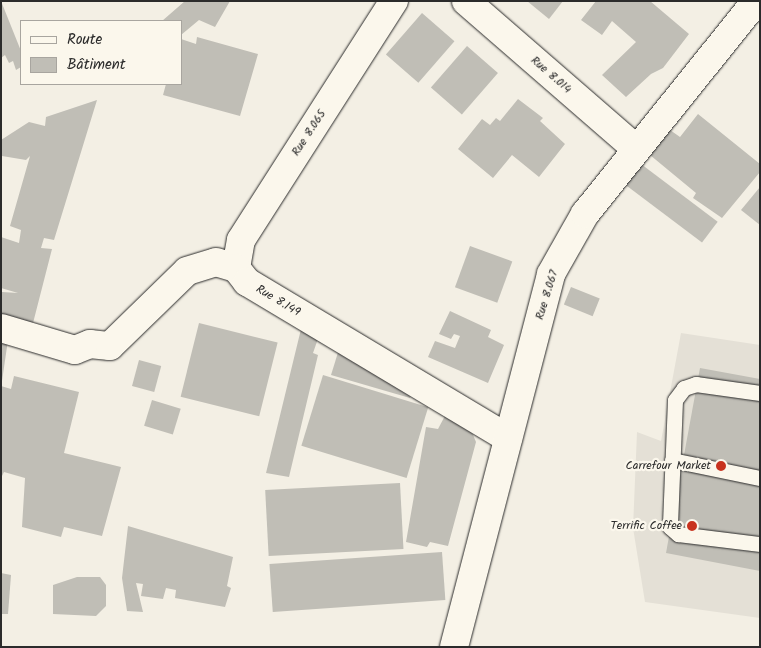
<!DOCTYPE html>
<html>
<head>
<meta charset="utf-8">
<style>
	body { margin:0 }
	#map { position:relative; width:761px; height:648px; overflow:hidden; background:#f3efe4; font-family:Kalam,sans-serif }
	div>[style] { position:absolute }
	.built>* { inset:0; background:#e4e0d6 }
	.building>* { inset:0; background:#c0beb6; transform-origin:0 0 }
	.roads { filter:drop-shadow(0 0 1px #2b2b2b) drop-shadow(0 0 1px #2b2b2b) }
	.lane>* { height:15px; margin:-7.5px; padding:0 7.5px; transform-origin:7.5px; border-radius:7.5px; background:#fbf7ec }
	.street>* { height:28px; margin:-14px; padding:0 14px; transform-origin:14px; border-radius:14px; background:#fbf7ec }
	.dots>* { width:14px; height:14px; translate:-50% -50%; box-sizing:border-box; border:2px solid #fbf7ec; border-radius:50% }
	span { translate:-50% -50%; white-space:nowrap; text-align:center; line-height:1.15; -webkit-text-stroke:4.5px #fbf7ec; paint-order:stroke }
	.street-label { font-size:12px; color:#2b2b2b }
	.poi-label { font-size:12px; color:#2b2b2b }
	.right { translate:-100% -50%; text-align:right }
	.frame { position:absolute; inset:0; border:2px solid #2b2b2b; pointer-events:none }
	.legend { position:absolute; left:20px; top:20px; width:162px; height:65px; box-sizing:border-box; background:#fbf7ec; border:1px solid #a8a59f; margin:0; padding:6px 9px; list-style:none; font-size:15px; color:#2b2b2b }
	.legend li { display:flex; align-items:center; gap:10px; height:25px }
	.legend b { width:25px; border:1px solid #a8a59f }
</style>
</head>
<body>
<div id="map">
	<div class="built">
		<i style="clip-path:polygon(681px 333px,760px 345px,760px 618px,645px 602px,633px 528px,637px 432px,661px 441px)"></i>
	</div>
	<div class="building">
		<i style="clip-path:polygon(1px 1px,21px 51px,21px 67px,16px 70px,13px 61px,9px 63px,5px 55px,1px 58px)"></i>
		<i style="clip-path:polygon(185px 1px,230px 1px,215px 27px,199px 20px,181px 35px,181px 21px,162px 21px)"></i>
		<i style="clip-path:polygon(527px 1px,563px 1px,549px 19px)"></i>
		<i style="clip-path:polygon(596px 1px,650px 1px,689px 34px,663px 68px,651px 74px,626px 97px,602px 75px,636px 42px,612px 21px,602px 35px,581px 20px)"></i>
		<i style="left:422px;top:13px;width:43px;height:55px;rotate:41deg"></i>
		<i style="clip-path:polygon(197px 37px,258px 54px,240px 116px,163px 95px,166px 84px,181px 84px,181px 39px,196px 44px)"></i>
		<i style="left:467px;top:46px;width:41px;height:55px;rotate:41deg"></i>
		<i style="clip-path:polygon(518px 99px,543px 118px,540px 121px,565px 144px,539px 177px,512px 155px,493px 178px,458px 149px,482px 119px,490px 125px,496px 118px,500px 121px)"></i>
		<i style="clip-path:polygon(97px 100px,54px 240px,44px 238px,41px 248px,52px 249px,32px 327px,1px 320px,2px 292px,18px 293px,1px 288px,1px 237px,19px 243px,21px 230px,10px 226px,30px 156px,26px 160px,2px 156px,1px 140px,29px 122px,45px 126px,46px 117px)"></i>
		<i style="clip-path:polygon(698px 114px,760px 164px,760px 172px,722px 218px,693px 198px,696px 193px,650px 155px,670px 130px,680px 137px)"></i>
		<i style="left:641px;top:164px;width:96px;height:26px;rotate:37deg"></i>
		<i style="clip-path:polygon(760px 187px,760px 225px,741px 210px)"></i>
		<i style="left:470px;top:246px;width:45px;height:44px;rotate:20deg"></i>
		<i style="left:571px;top:287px;width:31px;height:19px;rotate:22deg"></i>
		<i style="clip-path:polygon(450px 311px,491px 330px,488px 337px,504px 345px,488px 383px,428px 357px,435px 341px,455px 348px,460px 336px,454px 334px,451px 339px,439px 334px)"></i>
		<i style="left:199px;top:323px;width:81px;height:76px;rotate:14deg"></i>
		<i style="clip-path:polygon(302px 325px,320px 333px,313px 353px,318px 355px,289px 477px,266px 473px)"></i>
		<i style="clip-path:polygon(1px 332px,9px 333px,2px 381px,1px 381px)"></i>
		<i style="clip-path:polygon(340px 346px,414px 388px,410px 398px,331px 375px)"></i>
		<i style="left:139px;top:360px;width:23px;height:27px;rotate:15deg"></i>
		<i style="clip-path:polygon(700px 368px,760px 379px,760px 571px,666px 553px)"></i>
		<i style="left:323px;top:375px;width:110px;height:74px;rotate:17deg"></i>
		<i style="clip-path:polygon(14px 376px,79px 392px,64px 453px,121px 467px,102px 536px,64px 527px,61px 537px,22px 527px,25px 478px,4px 472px,1px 478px,1px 386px,11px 389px)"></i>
		<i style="left:152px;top:400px;width:30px;height:27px;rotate:17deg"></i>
		<i style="clip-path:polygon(447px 412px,469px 425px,476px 442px,448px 546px,430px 542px,427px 547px,406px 542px,426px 427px,438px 429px)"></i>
		<i style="left:400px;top:483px;width:66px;height:135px;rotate:87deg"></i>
		<i style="clip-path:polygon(128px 526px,233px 557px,227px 586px,231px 588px,225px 607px,175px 598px,176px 590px,166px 588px,163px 599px,141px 596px,143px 584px,136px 583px,143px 612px,127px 611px,122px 578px)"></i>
		<i style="left:442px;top:552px;width:48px;height:173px;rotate:86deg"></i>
		<i style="clip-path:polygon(1px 573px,11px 575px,8px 614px,1px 614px)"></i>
		<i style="clip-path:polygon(77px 577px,100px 577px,106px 585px,106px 606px,96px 616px,53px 614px,53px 585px)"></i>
	</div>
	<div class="roads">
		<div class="lane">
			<i style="left:760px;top:393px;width:65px;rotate:-172deg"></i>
			<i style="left:696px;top:384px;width:13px;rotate:162deg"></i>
			<i style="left:684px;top:388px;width:15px;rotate:127deg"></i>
			<i style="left:675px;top:400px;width:127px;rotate:92.3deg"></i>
			<i style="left:670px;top:527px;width:11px;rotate:41deg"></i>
			<i style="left:678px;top:534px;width:83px;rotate:7deg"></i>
			<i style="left:672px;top:460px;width:90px;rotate:11.6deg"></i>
		</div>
		<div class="street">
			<i style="left:466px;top:1px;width:224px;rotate:41deg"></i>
			<i style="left:236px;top:268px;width:28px;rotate:-80deg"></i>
			<i style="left:241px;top:240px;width:284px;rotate:-57.4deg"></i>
			<i style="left:1px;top:328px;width:77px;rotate:16.6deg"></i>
			<i style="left:75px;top:350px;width:16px;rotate:-22deg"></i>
			<i style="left:90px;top:344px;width:20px;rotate:6deg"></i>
			<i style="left:110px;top:346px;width:107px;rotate:-44.2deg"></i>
			<i style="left:187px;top:271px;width:30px;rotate:-17deg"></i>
			<i style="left:216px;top:262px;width:21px;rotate:17deg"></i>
			<i style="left:236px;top:268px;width:18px;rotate:52deg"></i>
			<i style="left:247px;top:282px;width:304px;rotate:30.9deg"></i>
			<i style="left:454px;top:647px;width:385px;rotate:-75.4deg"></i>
			<i style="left:551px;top:274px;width:69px;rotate:-60.5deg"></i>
			<i style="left:585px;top:214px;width:273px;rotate:-51.2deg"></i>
		</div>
	</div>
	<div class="dots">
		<i style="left:721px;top:466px;background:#c8321e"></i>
		<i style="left:692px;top:526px;background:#c8321e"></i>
	</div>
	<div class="street-label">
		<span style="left:551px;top:75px;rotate:41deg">Rue 8.014</span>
		<span style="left:309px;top:133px;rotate:-57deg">Rue 8.065</span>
		<span style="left:547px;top:295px;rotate:-73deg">Rue 8.067</span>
		<span style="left:278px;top:301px;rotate:31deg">Rue 8.149</span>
	</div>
	<div class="poi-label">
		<span class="right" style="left:711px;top:466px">Carrefour Market</span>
		<span class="right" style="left:682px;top:526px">Terrific Coffee</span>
	</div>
	<div class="frame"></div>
	<ul class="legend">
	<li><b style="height:6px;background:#fbf7ec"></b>Route</li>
	<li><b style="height:14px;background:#c0beb6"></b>Bâtiment</li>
	</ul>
</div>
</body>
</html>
